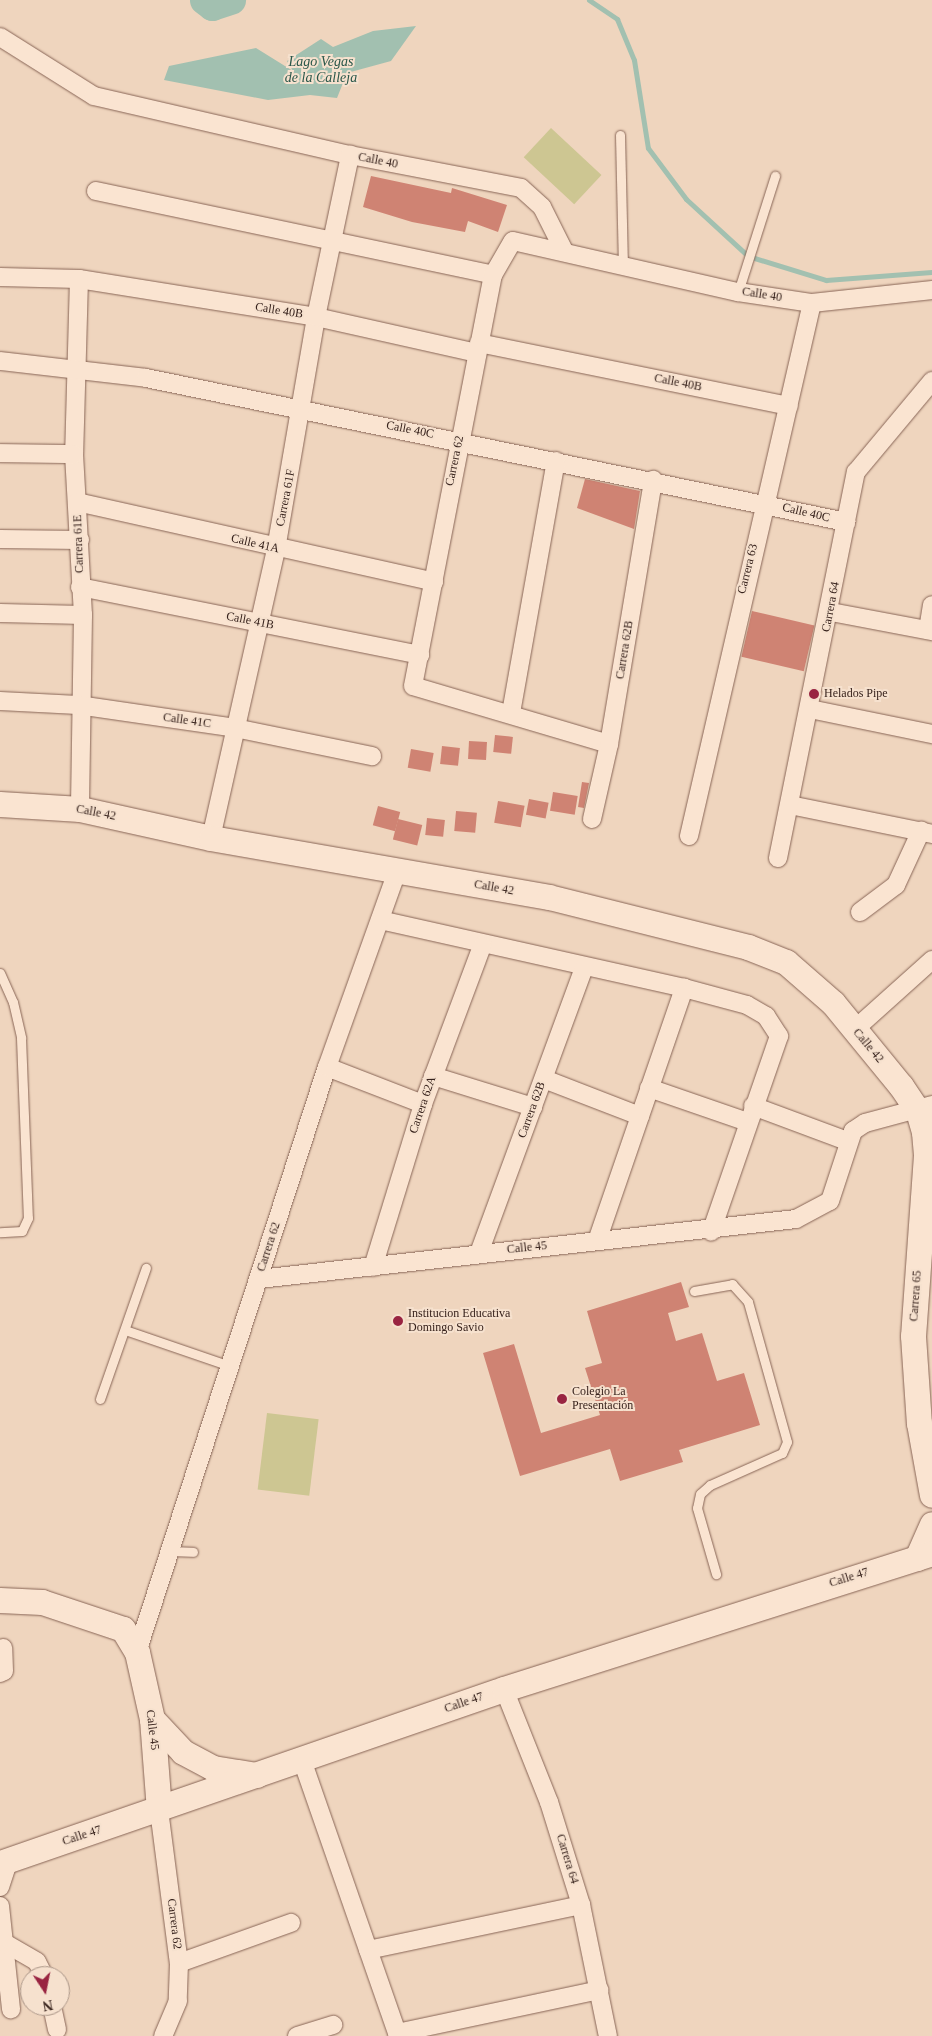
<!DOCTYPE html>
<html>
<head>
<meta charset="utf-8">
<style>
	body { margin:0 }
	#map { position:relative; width:932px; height:2036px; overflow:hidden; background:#efd5be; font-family:"Times New Roman",serif }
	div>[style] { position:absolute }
	.green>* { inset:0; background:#cdc692; transform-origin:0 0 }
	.water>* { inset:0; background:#a2c0b0 }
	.stream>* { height:5px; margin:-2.5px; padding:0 2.5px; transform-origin:2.5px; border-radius:2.5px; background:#a2c0b0 }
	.river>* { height:29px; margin:-14.5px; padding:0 14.5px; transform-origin:14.5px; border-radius:14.5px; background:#a2c0b0 }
	.building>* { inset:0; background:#cf8373; transform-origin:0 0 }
	.roads { filter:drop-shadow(0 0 1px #886556) drop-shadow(0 0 1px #886556) }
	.lane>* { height:9px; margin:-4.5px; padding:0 4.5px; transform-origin:4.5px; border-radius:4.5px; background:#fae4d1 }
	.street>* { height:18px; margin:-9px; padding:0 9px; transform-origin:9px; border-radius:9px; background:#fae4d1 }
	.secondary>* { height:25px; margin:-12.5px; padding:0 12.5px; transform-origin:12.5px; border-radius:12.5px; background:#fae4d1 }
	.dots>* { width:14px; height:14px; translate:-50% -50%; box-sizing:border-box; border:2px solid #f6e1ce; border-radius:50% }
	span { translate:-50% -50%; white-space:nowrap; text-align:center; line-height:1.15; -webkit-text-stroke:4px #f6e1ce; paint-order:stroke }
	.street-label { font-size:12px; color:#37221c }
	.poi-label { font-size:12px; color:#37221c }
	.left { translate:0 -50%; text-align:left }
	.water-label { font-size:14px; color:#2a574a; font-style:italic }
	.north { position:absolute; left:20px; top:1966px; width:50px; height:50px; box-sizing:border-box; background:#f6e1ce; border:1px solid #aa9587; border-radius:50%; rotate:169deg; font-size:14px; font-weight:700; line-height:20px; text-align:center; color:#37221c }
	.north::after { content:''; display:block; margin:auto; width:18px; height:22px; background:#992441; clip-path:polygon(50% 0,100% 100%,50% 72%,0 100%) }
</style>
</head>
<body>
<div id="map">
	<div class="green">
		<i style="left:551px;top:128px;width:69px;height:40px;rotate:43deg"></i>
		<i style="left:267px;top:1413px;width:52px;height:77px;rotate:7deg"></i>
	</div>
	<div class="water">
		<i style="clip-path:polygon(416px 26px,391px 61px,347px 73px,337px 98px,310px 95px,268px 100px,164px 80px,169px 66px,256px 48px,293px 71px,287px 61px,321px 39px,333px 47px,373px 31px)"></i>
	</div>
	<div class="stream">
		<i style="left:589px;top:0;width:34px;rotate:34deg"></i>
		<i style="left:617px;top:19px;width:44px;rotate:67.5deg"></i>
		<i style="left:634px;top:60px;width:89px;rotate:81deg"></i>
		<i style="left:648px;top:148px;width:64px;rotate:53.3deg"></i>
		<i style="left:686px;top:199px;width:84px;rotate:42.6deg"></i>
		<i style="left:748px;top:256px;width:82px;rotate:17.1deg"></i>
		<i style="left:826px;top:280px;width:106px;rotate:-4.3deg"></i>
	</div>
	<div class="river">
		<i style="left:204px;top:0;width:10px;rotate:37deg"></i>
		<i style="left:212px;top:6px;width:20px;rotate:-18deg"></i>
	</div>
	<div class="building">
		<i style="clip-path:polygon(371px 176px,451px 193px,452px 188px,507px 205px,498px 232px,468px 221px,465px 232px,412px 222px,363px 207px)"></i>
		<i style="clip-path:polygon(585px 479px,640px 491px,634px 529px,577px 508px)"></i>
		<i style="left:752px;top:611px;width:64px;height:47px;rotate:13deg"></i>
		<i style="left:495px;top:735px;width:18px;height:17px;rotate:6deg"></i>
		<i style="left:469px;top:741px;width:18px;height:18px;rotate:3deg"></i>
		<i style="left:442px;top:746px;width:18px;height:18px;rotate:6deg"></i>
		<i style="left:411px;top:749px;width:23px;height:19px;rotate:10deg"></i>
		<i style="clip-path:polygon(582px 782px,589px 783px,584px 808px,578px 807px)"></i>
		<i style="left:553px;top:792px;width:25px;height:19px;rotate:9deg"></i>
		<i style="left:529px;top:799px;width:20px;height:16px;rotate:11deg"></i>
		<i style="left:498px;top:801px;width:27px;height:22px;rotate:10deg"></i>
		<i style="left:378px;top:806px;width:23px;height:20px;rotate:15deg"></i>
		<i style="left:456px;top:811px;width:21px;height:20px;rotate:5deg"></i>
		<i style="left:427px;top:818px;width:18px;height:17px;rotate:6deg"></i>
		<i style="left:398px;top:819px;width:25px;height:21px;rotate:14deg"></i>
		<i style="clip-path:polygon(681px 1282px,689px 1307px,668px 1313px,676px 1341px,702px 1333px,717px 1381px,744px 1373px,760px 1425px,679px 1450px,683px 1462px,620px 1481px,610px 1449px,520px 1476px,483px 1353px,514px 1344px,541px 1433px,600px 1415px,585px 1368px,602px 1363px,587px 1311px)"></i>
	</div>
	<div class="roads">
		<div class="lane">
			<i style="left:620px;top:135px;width:130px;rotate:88.7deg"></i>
			<i style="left:738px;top:292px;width:122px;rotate:-72.3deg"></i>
			<i style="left:0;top:973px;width:32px;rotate:66deg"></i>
			<i style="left:13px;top:1002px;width:37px;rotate:77deg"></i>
			<i style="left:21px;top:1038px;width:180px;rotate:87.8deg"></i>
			<i style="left:28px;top:1218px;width:14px;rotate:115deg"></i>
			<i style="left:22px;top:1231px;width:22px;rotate:177deg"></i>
			<i style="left:694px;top:1291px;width:39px;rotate:-10deg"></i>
			<i style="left:732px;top:1284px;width:24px;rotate:48deg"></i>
			<i style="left:748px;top:1302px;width:145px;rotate:74.4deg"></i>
			<i style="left:787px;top:1442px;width:12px;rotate:114deg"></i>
			<i style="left:782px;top:1453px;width:79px;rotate:156deg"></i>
			<i style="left:710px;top:1485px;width:13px;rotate:138deg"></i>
			<i style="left:700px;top:1494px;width:14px;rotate:102deg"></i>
			<i style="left:697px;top:1508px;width:69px;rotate:73.9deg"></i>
			<i style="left:125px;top:1330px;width:114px;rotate:18.9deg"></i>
			<i style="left:100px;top:1399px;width:139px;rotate:-70.7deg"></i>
			<i style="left:168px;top:1551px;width:25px;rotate:2deg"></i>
		</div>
		<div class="street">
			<i style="left:0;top:37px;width:111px;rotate:32.1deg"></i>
			<i style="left:94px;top:96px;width:263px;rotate:13deg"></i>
			<i style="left:350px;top:155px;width:174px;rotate:10.9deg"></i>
			<i style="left:521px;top:188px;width:28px;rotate:42deg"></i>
			<i style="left:542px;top:207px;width:49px;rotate:63.4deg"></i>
			<i style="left:96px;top:191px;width:406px;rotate:11.9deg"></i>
			<i style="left:0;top:277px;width:79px;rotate:1.5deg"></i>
			<i style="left:79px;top:279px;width:240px;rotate:9.1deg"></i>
			<i style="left:316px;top:317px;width:165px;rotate:12.6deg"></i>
			<i style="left:79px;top:279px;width:175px;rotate:91.6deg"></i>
			<i style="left:74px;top:454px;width:161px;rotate:86.8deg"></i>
			<i style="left:83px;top:615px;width:194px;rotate:90.9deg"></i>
			<i style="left:479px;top:343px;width:316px;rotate:11.5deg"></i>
			<i style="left:0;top:361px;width:147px;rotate:6.6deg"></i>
			<i style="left:146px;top:378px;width:715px;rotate:11.62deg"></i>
			<i style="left:0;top:453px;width:74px;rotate:0.8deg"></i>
			<i style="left:77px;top:502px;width:366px;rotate:12.6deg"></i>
			<i style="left:0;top:539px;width:80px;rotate:0.7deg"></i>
			<i style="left:80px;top:587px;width:347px;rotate:11.3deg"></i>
			<i style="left:831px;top:612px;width:103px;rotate:10.7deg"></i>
			<i style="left:0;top:613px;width:83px;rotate:1.4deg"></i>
			<i style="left:928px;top:630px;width:25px;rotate:-81deg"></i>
			<i style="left:0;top:701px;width:78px;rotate:2.9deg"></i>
			<i style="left:78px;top:705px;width:159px;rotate:8.3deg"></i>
			<i style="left:235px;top:728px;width:140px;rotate:11.6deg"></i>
			<i style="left:810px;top:709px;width:125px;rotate:11.6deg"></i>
			<i style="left:511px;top:713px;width:256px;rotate:-79.9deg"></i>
			<i style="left:609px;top:744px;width:204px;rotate:-163.5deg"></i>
			<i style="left:413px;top:686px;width:419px;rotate:-79deg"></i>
			<i style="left:493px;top:275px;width:39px;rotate:-60deg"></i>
			<i style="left:513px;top:241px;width:231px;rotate:12.8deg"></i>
			<i style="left:738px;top:292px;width:75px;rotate:8.5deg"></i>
			<i style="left:812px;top:303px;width:121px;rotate:-6.2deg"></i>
			<i style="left:790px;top:805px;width:145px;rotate:11.5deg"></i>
			<i style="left:592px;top:819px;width:77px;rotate:-77.2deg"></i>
			<i style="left:609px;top:744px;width:268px;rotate:-80.5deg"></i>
			<i style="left:689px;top:836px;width:547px;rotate:-77.01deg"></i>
			<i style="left:211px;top:838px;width:296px;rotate:-77.3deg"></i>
			<i style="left:276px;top:549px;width:235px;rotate:-80.2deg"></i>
			<i style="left:316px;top:317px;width:166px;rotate:-78.1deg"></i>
			<i style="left:778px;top:858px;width:394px;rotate:-78.6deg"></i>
			<i style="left:856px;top:472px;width:119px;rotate:-50.1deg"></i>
			<i style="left:860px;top:912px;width:45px;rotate:-36.9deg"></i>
			<i style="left:896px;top:885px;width:60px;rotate:-65.2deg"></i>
			<i style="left:380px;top:920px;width:312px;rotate:12.6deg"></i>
			<i style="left:684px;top:988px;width:65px;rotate:15.1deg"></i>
			<i style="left:747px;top:1005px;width:22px;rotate:30deg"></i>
			<i style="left:766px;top:1016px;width:24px;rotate:57deg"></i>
			<i style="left:779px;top:1036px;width:207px;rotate:109.1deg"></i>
			<i style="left:854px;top:1030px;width:105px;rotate:-41.9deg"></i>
			<i style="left:327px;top:1067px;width:103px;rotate:21.1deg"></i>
			<i style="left:433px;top:1076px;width:105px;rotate:17.2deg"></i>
			<i style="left:544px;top:1079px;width:103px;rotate:21.1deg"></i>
			<i style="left:649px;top:1088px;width:105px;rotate:19deg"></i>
			<i style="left:753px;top:1106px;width:100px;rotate:20.4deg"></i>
			<i style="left:597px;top:1241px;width:268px;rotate:-71deg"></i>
			<i style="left:479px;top:1253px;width:305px;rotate:-69.8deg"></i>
			<i style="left:373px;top:1267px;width:170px;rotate:-72.9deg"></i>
			<i style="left:423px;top:1104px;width:169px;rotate:-69.5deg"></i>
			<i style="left:259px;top:1279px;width:540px;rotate:-6.38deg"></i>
			<i style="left:796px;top:1219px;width:38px;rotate:-28deg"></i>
			<i style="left:830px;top:1201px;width:74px;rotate:-71.8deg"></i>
			<i style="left:853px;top:1131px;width:14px;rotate:-34deg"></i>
			<i style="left:865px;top:1123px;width:69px;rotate:-15deg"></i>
			<i style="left:137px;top:1652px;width:615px;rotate:-72.01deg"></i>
			<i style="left:327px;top:1067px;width:208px;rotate:-70.3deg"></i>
			<i style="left:0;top:1673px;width:4px;rotate:-27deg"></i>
			<i style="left:4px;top:1671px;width:23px;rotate:-92deg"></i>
			<i style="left:504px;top:1689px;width:122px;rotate:68.3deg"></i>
			<i style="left:549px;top:1802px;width:108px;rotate:72.7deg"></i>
			<i style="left:581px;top:1905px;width:134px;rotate:78.4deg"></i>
			<i style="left:302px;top:1760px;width:292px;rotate:70.8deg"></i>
			<i style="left:159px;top:1810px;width:154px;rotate:82.6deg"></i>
			<i style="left:179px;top:1963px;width:38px;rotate:92deg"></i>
			<i style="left:178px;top:2001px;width:38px;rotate:113deg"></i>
			<i style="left:0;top:1887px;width:28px;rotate:-72deg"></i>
			<i style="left:0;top:1906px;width:104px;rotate:83.9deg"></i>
			<i style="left:3px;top:1942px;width:39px;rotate:30deg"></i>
			<i style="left:37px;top:1962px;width:16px;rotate:63deg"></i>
			<i style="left:368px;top:1950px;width:218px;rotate:-11.9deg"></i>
			<i style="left:179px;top:1963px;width:119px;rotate:-19.7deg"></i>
			<i style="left:52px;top:2006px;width:24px;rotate:78deg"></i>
			<i style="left:397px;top:2033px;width:207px;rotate:-12deg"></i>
			<i style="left:297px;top:2036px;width:38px;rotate:-17deg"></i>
		</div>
		<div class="secondary">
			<i style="left:0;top:804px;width:80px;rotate:3.6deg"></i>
			<i style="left:80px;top:809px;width:134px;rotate:12.5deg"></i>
			<i style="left:211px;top:838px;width:343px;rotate:9.9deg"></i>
			<i style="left:549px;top:897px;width:205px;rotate:14.1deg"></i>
			<i style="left:748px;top:947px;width:41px;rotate:21.5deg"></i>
			<i style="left:786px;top:962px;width:62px;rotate:41.1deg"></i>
			<i style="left:833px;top:1003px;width:107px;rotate:50.7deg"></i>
			<i style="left:901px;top:1086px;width:30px;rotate:56deg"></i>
			<i style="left:918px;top:1111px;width:22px;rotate:74deg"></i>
			<i style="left:924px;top:1132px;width:23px;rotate:85deg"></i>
			<i style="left:926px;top:1155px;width:181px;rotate:94.1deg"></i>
			<i style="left:913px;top:1336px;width:87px;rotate:86.1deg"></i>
			<i style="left:919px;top:1423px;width:73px;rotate:79.8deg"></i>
			<i style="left:917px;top:1558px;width:37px;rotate:-66deg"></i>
			<i style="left:0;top:1600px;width:42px;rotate:2.7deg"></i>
			<i style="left:42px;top:1602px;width:85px;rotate:18.4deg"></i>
			<i style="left:123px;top:1629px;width:27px;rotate:59deg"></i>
			<i style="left:137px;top:1652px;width:69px;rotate:77.4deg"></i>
			<i style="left:152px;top:1719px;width:91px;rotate:85.6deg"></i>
			<i style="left:152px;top:1719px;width:45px;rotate:46.8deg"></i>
			<i style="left:183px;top:1752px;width:34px;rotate:28deg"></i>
			<i style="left:213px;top:1768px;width:44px;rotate:9.2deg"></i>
			<i style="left:0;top:1863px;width:533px;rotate:-19.05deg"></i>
			<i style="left:504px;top:1689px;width:449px;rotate:-17.6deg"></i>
		</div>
	</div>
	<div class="dots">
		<i style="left:814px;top:694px;background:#992441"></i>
		<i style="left:398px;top:1321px;background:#992441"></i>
		<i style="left:562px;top:1399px;background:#992441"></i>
	</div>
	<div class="street-label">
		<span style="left:378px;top:161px;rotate:11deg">Calle 40</span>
		<span style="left:762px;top:295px;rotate:9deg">Calle 40</span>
		<span style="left:279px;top:311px;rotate:9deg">Calle 40B</span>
		<span style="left:678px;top:383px;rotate:11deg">Calle 40B</span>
		<span style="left:410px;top:430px;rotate:11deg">Calle 40C</span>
		<span style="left:455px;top:461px;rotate:-78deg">Carrera 62</span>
		<span style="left:286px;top:498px;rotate:-79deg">Carrera 61F</span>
		<span style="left:806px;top:513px;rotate:13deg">Calle 40C</span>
		<span style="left:79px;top:544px;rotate:-92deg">Carrera 61E</span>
		<span style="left:255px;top:544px;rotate:13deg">Calle 41A</span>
		<span style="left:748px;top:569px;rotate:-76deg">Carrera 63</span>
		<span style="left:831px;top:607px;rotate:-79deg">Carrera 64</span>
		<span style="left:250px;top:621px;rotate:11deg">Calle 41B</span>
		<span style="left:625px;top:650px;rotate:-81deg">Carrera 62B</span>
		<span style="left:187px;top:721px;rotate:8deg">Calle 41C</span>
		<span style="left:96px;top:813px;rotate:11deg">Calle 42</span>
		<span style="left:494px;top:888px;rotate:10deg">Calle 42</span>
		<span style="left:868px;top:1046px;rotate:50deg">Calle 42</span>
		<span style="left:423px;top:1105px;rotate:-71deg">Carrera 62A</span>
		<span style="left:532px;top:1110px;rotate:-70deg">Carrera 62B</span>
		<span style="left:269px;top:1247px;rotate:-72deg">Carrera 62</span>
		<span style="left:527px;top:1248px;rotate:-6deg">Calle 45</span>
		<span style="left:916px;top:1296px;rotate:-86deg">Carrera 65</span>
		<span style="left:849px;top:1578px;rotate:-17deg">Calle 47</span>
		<span style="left:464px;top:1703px;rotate:-19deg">Calle 47</span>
		<span style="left:152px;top:1730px;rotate:83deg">Calle 45</span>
		<span style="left:82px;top:1836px;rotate:-18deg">Calle 47</span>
		<span style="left:567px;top:1859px;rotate:73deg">Carrera 64</span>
		<span style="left:174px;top:1924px;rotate:83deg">Carrera 62</span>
	</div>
	<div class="poi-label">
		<span class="left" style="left:824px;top:694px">Helados Pipe</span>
		<span class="left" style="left:408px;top:1321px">Institucion Educativa<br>Domingo Savio</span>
		<span class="left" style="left:572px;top:1399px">Colegio La<br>Presentación</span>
	</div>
	<div class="water-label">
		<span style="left:321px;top:70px">Lago Vegas<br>de la Calleja</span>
	</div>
	<div class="north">N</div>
</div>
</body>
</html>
